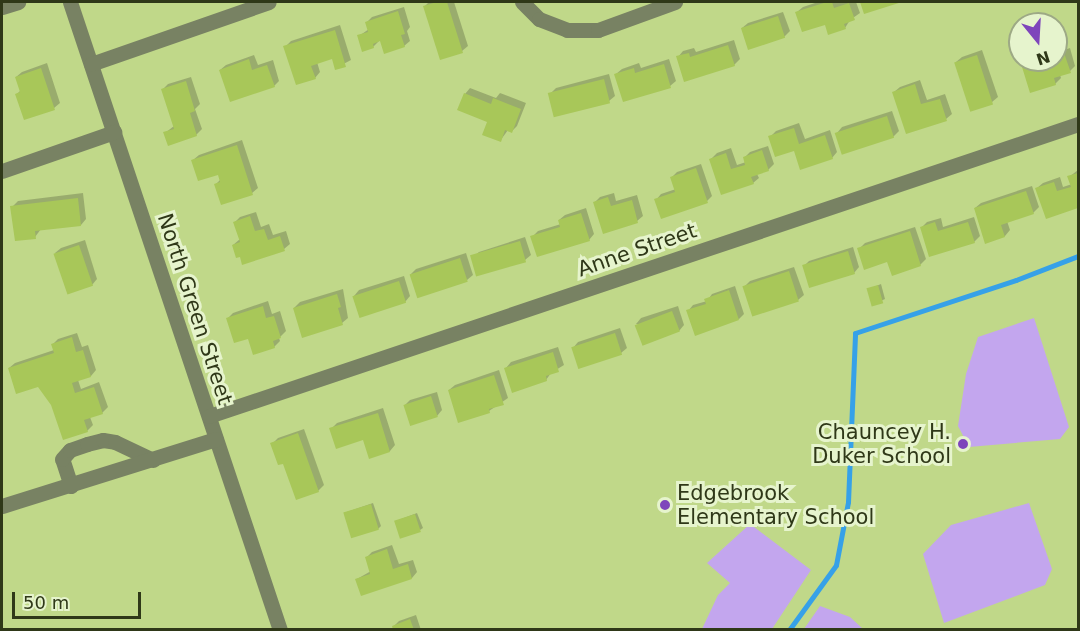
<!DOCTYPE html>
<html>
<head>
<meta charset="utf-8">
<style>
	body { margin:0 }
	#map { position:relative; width:1080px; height:631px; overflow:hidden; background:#c0d889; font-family:"DejaVu Sans",sans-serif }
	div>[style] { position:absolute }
	.green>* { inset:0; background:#c3a6ee }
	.shadow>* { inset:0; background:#0003 }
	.stream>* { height:5px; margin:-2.5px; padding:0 2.5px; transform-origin:2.5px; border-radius:2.5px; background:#36a1e8 }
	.building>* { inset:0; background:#a8c759; transform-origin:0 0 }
	.minor>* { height:15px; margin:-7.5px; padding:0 7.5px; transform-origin:7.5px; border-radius:7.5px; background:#788263 }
	.dots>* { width:16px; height:16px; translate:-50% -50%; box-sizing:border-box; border:3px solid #e6f4cd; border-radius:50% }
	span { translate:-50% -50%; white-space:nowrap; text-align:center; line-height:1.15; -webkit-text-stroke:6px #e6f4cd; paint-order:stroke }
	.street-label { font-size:21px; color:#2f3818 }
	.poi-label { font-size:21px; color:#2f3818 }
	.right { translate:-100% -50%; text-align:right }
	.left { translate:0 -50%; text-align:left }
	.frame { position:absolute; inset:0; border:3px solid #2f3818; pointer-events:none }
	.north { position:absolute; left:1008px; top:12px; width:60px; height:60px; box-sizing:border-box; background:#e6f4cd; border:2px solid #9da985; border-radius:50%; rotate:162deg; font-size:16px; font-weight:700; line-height:24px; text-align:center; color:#2f3818 }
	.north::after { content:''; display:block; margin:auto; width:21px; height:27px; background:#7e45bb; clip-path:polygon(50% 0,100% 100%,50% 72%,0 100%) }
	.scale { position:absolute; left:12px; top:592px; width:129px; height:27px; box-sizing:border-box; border:3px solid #2f3818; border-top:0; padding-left:8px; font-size:18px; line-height:21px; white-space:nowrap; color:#2f3818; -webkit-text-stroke:4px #e6f4cd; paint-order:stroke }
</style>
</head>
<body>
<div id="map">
	<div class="green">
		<i style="clip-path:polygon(1034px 318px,1069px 427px,1060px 439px,969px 447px,958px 426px,966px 374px,978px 337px)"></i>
		<i style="clip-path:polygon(1029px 503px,1052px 569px,1045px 585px,944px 623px,923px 554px,951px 525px)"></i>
		<i style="clip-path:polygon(750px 524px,811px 570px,772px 629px,702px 629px,718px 595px,730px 583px,707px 563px)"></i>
		<i style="clip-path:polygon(820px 606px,850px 617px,863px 629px,804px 629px)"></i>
	</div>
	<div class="shadow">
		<i style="clip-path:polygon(429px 2px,454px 2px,468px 46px,462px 51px,425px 6px)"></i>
		<i style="clip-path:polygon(818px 2px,856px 2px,860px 13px,850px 20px,845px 28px,797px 12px,803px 7px)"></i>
		<i style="clip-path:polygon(404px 7px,410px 27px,407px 31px,410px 41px,404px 46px,381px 39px,373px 47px,359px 36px,369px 29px,367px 22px,372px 17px)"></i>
		<i style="clip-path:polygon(783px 12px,790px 31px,784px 37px,742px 28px,748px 23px)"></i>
		<i style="clip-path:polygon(340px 25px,351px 60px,336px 68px,333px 57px,317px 62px,320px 72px,315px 78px,285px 47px,291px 41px)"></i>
		<i style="clip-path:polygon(734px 40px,740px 59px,734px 65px,678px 57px,683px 51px,694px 48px,696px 52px)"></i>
		<i style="clip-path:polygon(1070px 48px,1075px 66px,1070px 71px,1060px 75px,1061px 78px,1055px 84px,1021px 60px,1040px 60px,1042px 66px,1054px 62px,1059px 52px)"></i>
		<i style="clip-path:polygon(982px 50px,998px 97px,992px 102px,956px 62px,962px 57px)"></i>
		<i style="clip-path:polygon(254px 55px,258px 65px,273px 60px,279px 81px,274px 86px,220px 70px,226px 65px)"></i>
		<i style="clip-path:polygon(669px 59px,676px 81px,670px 86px,616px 74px,622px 69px,639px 63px,641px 68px)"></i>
		<i style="clip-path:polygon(47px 63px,60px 103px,54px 108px,17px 94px,21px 90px,16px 77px,22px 72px)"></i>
		<i style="clip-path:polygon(609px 74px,615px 96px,609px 101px,550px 94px,556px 88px)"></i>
		<i style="clip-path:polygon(191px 77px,200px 104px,195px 109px,202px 129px,196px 135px,165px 133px,174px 126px,163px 89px,168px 84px)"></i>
		<i style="clip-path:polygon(920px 80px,927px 100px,945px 94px,952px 114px,946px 119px,894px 92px,900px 87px)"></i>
		<i style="clip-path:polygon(470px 88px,496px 98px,500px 93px,526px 103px,517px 126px,512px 131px,508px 130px,500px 141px,489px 121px,465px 94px)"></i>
		<i style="clip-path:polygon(892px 111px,899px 131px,893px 137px,837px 133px,842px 127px)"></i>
		<i style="clip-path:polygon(799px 123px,805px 139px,830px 130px,837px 152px,832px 158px,795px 149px,770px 137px,776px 131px)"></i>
		<i style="clip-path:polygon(242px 140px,258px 188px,252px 193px,216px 184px,221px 179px,218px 173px,193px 160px,199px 155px)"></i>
		<i style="clip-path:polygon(768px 146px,774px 164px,768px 170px,757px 174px,759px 178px,753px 183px,711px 159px,717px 153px,731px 148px,737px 165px,746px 162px,745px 157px,750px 152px)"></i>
		<i style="clip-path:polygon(701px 164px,712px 196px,707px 201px,656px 200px,661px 194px,676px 189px,672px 177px,677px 172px)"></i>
		<i style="clip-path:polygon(1078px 170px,1078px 206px,1047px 217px,1037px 188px,1043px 183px,1060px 177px,1063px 187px,1072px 184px,1069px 177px)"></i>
		<i style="clip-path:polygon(1032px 186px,1039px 207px,1033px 213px,1007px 221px,1010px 230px,1005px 236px,986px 242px,975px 208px,981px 203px)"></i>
		<i style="clip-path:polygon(83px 193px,86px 219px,81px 225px,41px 229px,35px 237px,12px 207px,18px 201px)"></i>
		<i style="clip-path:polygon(614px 193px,616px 201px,637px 195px,643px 216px,637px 221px,595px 202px,600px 197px)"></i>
		<i style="clip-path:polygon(586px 208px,594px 234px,589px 240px,532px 237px,538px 231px,561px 224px,559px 220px,565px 215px)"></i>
		<i style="clip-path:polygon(256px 212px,261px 227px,269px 224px,273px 235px,286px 231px,290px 244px,284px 249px,241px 255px,233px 245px,240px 239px,235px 222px,240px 217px)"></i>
		<i style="clip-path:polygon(974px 217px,980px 236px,974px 242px,921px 228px,927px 222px,941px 218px,943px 227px)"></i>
		<i style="clip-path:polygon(915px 227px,926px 259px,920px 265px,888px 261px,859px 249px,865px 243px)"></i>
		<i style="clip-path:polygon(525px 237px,531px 255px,525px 260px,473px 257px,479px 252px)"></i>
		<i style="clip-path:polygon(85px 240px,97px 279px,92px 285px,55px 253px,61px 248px)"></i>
		<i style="clip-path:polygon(853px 247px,859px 267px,854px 273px,804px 266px,809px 261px)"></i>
		<i style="clip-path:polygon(466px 253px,473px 275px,467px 280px,410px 275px,416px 269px)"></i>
		<i style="clip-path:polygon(794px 267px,804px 295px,798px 300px,744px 287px,750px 281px)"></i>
		<i style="clip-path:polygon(404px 276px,410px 296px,405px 302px,354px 296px,359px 290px)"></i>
		<i style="clip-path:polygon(881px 284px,885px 299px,874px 304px,869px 289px)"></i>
		<i style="clip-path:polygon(735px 286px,744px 314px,739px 319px,688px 311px,693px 305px,707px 301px,712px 294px)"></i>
		<i style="clip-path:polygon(343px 289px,348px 318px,342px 323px,294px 308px,300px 302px)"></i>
		<i style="clip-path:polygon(268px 301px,272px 314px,280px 311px,286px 331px,279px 338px,280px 341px,274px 347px,249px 337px,227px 319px,233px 313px)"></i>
		<i style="clip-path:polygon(678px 306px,684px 325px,679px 331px,636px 324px,641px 318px)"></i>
		<i style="clip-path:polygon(620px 328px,627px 348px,621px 353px,579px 367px,573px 348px,578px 342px)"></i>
		<i style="clip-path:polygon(77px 333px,82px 347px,88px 345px,96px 370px,91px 376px,78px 380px,81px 389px,99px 382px,108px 407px,102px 413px,90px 417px,93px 425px,87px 431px,52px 404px,39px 385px,9px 368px,15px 363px,54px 350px,53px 344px,58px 339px)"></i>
		<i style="clip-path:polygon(558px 347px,564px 365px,551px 373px,546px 380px,506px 368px,511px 362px)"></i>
		<i style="clip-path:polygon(499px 370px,508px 398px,489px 411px,449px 390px,455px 385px)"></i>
		<i style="clip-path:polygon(437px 392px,442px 410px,437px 416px,405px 405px,410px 400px)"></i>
		<i style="clip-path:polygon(383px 408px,395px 445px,390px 451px,370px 457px,364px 438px,331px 429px,337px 423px)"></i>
		<i style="clip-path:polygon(304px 429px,324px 485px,318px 491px,284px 462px,272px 444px,278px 438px)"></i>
		<i style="clip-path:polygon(373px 503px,381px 526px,378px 529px,344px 513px)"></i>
		<i style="clip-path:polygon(417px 513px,423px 528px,420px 530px,396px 521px)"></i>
		<i style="clip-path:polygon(392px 545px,399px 564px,413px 560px,417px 572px,412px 578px,357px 579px,371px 571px,367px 557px,372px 552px)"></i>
		<i style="clip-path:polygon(416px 615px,421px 630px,395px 630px,394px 626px,399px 621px)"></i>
	</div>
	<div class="stream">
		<i style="left:789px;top:630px;width:80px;rotate:-54.1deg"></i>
		<i style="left:836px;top:565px;width:64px;rotate:-79.2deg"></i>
		<i style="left:848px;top:502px;width:169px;rotate:-87.6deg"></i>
		<i style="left:855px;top:333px;width:169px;rotate:-18.2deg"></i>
		<i style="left:1016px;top:280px;width:66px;rotate:-21.2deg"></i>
	</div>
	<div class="building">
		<i style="clip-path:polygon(437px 2px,447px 2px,463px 53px,440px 60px,423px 6px)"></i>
		<i style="clip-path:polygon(827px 2px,832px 2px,834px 8px,849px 3px,855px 20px,844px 24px,846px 29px,828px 35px,825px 25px,802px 32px,795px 12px)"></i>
		<i style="clip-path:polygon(860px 2px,902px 2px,864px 14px)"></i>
		<i style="clip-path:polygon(398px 11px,405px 34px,401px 35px,405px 47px,384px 54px,380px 41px,373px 44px,374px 48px,362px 52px,357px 35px,368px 32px,365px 22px)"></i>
		<i style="left:778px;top:16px;width:23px;height:39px;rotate:72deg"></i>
		<i style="clip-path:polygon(335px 30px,346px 67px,335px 70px,332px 59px,311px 66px,316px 79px,296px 85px,283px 46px)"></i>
		<i style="clip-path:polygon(728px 45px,735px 66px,684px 82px,676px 56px,689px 53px,690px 57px)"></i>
		<i style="clip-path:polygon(1020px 53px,1020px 60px,1033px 60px,1037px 71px,1054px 65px,1052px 60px,1064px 53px,1071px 73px,1054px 78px,1056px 85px,1030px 93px,1018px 54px)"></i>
		<i style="left:977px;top:55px;width:52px;height:24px;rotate:72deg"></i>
		<i style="clip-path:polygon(249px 59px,252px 70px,267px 65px,275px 87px,230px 102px,219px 70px)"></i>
		<i style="clip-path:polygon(664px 64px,671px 88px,623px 102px,614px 74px,634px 68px,635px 73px)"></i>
		<i style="clip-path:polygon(41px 68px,55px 110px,24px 120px,15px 94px,20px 92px,15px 77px)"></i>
		<i style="left:604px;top:79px;width:25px;height:58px;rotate:76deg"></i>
		<i style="clip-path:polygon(186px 81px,195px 111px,190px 113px,197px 136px,168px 146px,163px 132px,174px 129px,161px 89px)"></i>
		<i style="clip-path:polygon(915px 84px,921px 104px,940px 99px,947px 121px,906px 134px,892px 92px)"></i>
		<i style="clip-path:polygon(464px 93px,491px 104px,493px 98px,521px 109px,512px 133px,505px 130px,501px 142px,482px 135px,487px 122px,457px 110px)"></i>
		<i style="left:887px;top:116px;width:23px;height:55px;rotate:72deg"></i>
		<i style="clip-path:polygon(794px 128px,799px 144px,825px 135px,833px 159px,800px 170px,794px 151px,775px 157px,768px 136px)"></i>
		<i style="clip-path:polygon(237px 145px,253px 195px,221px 205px,214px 184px,220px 182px,218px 175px,198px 181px,191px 160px)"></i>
		<i style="clip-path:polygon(762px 150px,769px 171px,751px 177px,754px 184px,721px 195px,709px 159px,726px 153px,731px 169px,745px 165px,743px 157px)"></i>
		<i style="clip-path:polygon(696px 168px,708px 203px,661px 219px,654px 199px,675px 192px,670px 177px)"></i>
		<i style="clip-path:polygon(1078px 173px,1078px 208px,1046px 219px,1035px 188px,1054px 182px,1057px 191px,1071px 187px,1067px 176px)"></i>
		<i style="clip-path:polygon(1026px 191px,1034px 214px,1001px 225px,1005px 237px,985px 244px,974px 208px)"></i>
		<i style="clip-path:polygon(608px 197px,611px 206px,632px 200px,638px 223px,603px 234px,593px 202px)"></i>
		<i style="clip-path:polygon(78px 198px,81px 226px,35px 231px,36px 239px,15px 241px,10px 206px)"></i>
		<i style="clip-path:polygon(581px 213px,590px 241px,537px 257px,530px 236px,560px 227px,558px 220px)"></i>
		<i style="clip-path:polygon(250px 216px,255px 231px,264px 229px,268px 240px,280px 236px,285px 251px,242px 265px,240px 257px,236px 258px,232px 245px,240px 242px,233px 222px)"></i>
		<i style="clip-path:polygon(935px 222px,938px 231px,968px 222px,975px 243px,929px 257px,920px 227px)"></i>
		<i style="clip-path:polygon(910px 231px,921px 266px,892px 276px,887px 262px,864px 270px,857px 248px)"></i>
		<i style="left:520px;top:241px;width:22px;height:52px;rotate:74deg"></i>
		<i style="left:79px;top:245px;width:43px;height:27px;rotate:71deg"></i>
		<i style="left:848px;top:251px;width:24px;height:48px;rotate:73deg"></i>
		<i style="left:460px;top:258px;width:25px;height:53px;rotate:72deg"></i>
		<i style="left:789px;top:271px;width:32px;height:49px;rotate:72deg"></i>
		<i style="left:399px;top:281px;width:23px;height:49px;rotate:72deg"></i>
		<i style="left:878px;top:285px;width:19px;height:12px;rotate:74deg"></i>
		<i style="clip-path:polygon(729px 290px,739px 320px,695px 336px,686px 310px,706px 304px,704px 299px)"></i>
		<i style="clip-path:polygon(337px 294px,341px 307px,338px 308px,343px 325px,302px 338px,293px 308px)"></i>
		<i style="clip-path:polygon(263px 306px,266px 318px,274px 316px,281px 338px,273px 341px,275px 348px,253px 355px,248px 339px,234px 343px,226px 318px)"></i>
		<i style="left:672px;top:311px;width:22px;height:40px;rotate:69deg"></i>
		<i style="left:615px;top:333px;width:23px;height:46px;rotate:72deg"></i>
		<i style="clip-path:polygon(72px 337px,76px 352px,83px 350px,91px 377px,72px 383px,75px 393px,94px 387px,103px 414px,84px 420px,88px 432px,63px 440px,51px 405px,38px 387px,16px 394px,8px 368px,54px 353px,51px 344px)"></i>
		<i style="clip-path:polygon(553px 352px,559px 372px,546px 376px,547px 381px,512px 393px,504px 368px)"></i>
		<i style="clip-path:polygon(494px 375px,504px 405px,489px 409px,490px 413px,458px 423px,448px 390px)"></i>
		<i style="left:431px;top:396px;width:22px;height:29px;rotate:72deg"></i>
		<i style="clip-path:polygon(378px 413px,390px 452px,369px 459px,363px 440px,336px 449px,329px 428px)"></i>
		<i style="clip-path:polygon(298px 433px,319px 492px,296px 500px,283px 464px,278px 465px,270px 443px)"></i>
		<i style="left:371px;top:504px;width:27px;height:29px;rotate:73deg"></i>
		<i style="left:415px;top:514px;width:19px;height:22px;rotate:72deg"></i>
		<i style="clip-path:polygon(387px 549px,393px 569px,408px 564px,412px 579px,361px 596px,355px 579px,370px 574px,365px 557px)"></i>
		<i style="clip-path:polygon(410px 619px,414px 630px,393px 630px,392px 626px)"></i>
	</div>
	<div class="minor">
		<i style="left:70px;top:2px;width:662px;rotate:71.51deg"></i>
		<i style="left:522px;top:2px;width:24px;rotate:45deg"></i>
		<i style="left:539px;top:19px;width:30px;rotate:21deg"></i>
		<i style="left:567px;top:30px;width:31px"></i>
		<i style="left:598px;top:30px;width:82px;rotate:-20deg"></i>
		<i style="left:2px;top:7px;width:17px;rotate:-17deg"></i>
		<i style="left:91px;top:64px;width:188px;rotate:-19.2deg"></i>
		<i style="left:2px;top:171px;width:119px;rotate:-19.2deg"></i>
		<i style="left:209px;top:416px;width:917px;rotate:-18.57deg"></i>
		<i style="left:71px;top:486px;width:28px;rotate:-108deg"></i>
		<i style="left:62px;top:459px;width:12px;rotate:-48deg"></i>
		<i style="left:70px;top:450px;width:18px;rotate:-19deg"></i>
		<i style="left:87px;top:444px;width:16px;rotate:-14deg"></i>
		<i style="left:103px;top:440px;width:12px;rotate:9deg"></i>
		<i style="left:115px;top:442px;width:42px;rotate:25.3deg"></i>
		<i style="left:2px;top:506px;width:224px;rotate:-17.4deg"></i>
	</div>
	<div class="dots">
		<i style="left:963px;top:444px;background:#7e45bb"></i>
		<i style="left:665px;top:505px;background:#7e45bb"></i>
	</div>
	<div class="street-label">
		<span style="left:637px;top:250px;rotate:-19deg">Anne Street</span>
		<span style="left:195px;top:309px;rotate:72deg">North Green Street</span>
	</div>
	<div class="poi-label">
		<span class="right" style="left:951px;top:444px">Chauncey H.<br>Duker School</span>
		<span class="left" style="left:677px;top:505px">Edgebrook<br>Elementary School</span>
	</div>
	<div class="frame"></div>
	<div class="north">N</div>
	<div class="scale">50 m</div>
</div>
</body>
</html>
